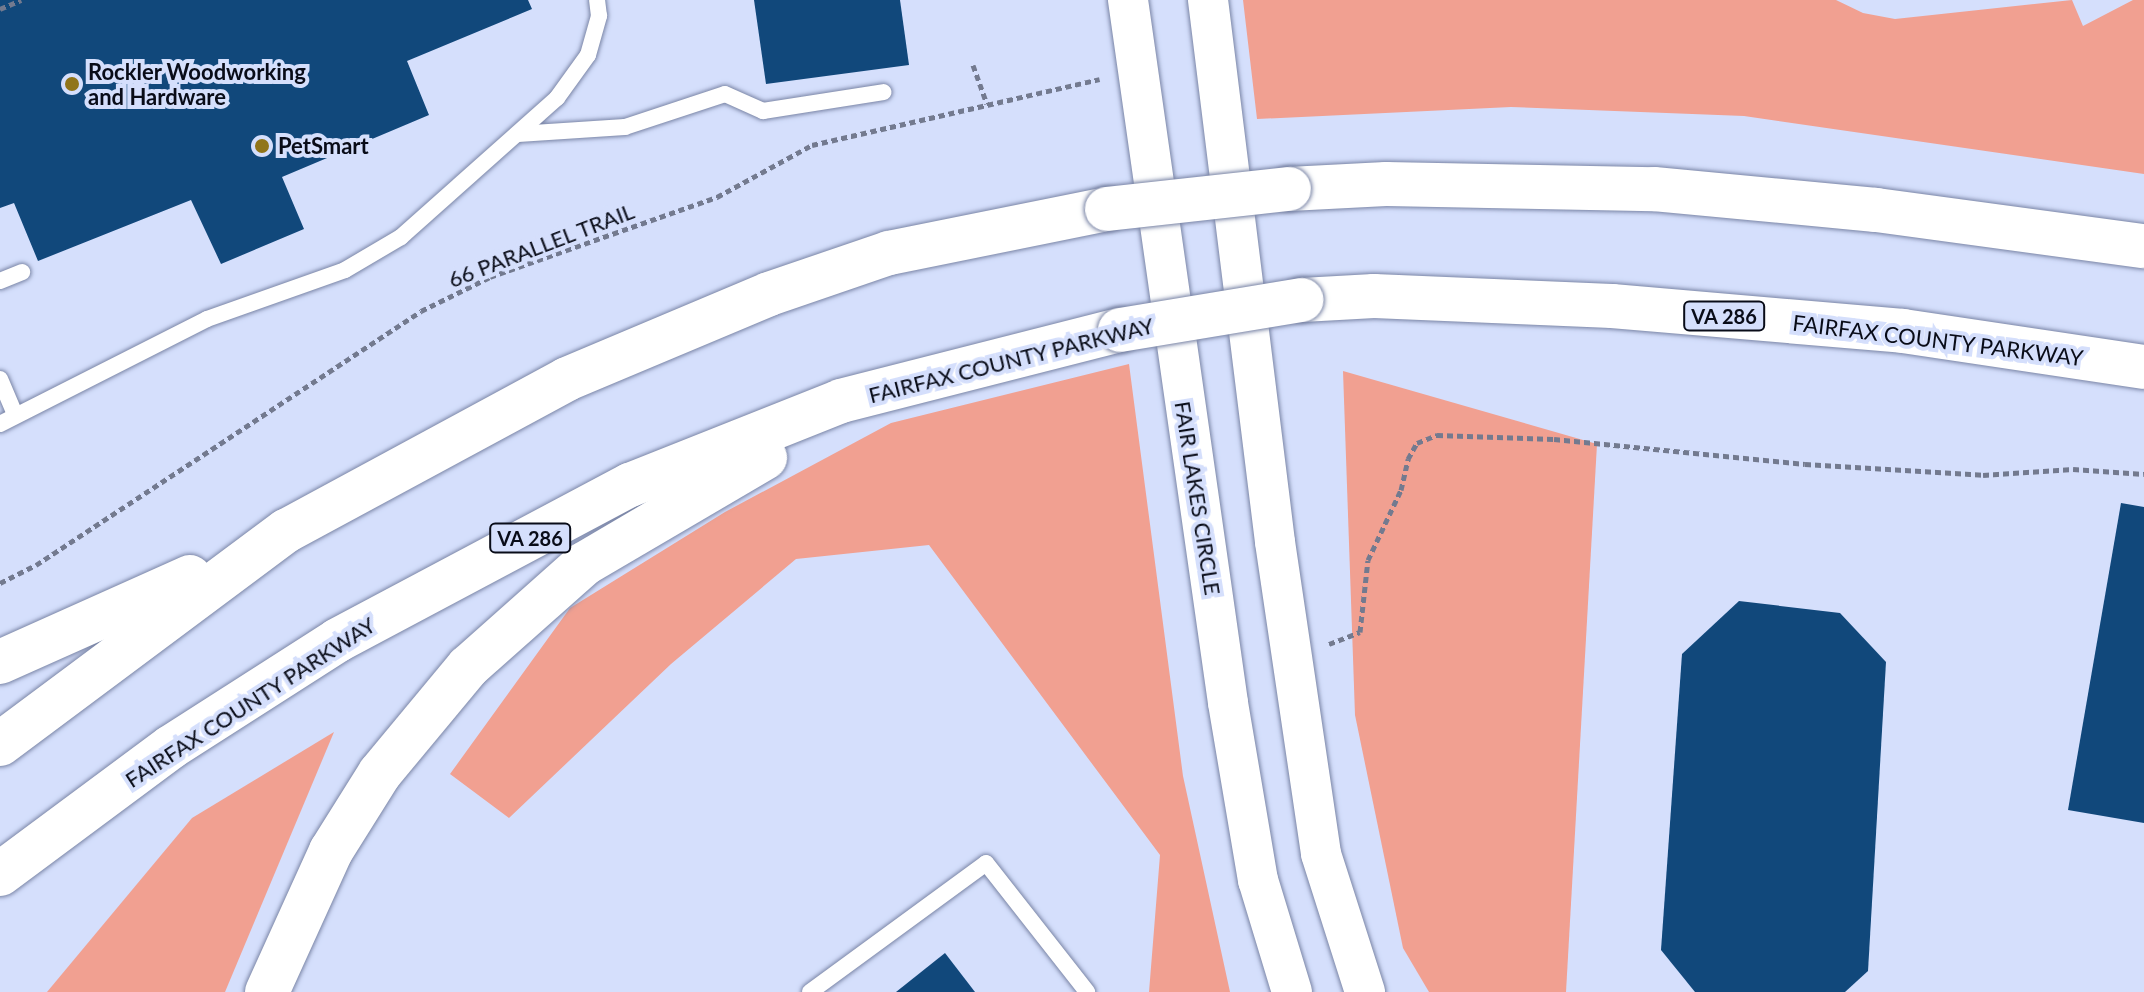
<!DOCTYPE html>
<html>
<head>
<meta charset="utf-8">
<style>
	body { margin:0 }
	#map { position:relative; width:2144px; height:992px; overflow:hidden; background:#d5dffc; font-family:Lato,sans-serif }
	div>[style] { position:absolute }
	.green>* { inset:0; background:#f1a091 }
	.building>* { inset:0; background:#11487b }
	.path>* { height:5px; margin-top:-2.5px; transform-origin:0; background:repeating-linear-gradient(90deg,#737a8f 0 6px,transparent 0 10px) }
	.roads { filter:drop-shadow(0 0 2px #7a85a6) drop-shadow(0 0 2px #7a85a6) }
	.service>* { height:16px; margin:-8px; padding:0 8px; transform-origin:8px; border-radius:8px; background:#fff }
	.tertiary>* { height:40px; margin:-20px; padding:0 20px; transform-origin:20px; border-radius:20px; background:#fff }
	.motorway>* { height:44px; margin:-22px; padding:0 22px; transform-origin:22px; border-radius:22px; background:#fff }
	.bridges { filter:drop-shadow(0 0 2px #7a85a6) drop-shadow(0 0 2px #7a85a6) }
	.motorway-bridge>* { height:44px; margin:-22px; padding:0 22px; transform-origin:22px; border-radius:22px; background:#fff }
	.dots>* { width:22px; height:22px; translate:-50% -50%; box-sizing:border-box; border:4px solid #d5dffc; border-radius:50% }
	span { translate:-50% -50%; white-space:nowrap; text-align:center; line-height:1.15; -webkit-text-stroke:8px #d5dffc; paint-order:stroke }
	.shield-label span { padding:2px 6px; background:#d5dffc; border:2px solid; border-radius:6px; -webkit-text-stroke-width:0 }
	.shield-label { font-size:20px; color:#090c18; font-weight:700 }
	.poi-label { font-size:22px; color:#090c18; font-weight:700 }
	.left { translate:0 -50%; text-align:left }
	.street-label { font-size:22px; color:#090c18 }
</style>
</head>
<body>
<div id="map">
	<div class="green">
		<i style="clip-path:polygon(1243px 0,1836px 0,1863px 13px,1895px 19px,2072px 0,2083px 26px,2133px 0,2144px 0,2144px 174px,1744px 116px,1511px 107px,1257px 119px)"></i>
		<i style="clip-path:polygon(1129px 364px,1183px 776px,1230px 992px,1149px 992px,1160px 855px,929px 545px,796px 559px,671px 664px,509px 818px,450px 774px,570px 608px,725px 512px,891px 423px)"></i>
		<i style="clip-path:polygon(1343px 371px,1597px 444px,1566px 992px,1429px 992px,1403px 948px,1355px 715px)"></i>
		<i style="clip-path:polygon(334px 732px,225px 992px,47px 992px,192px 818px)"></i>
	</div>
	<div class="building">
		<i style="clip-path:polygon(0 0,528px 0,532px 9px,407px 61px,429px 115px,282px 177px,304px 229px,221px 264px,191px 200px,38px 261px,14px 203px,0 208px)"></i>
		<i style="clip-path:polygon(754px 0,900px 0,909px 65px,766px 84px)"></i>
		<i style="clip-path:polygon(2121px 503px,2144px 507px,2144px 823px,2068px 810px)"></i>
		<i style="clip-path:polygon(1739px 601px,1840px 613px,1886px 662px,1868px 971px,1845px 992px,1695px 992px,1661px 950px,1682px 654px)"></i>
		<i style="clip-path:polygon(945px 953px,975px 992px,896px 992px)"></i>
	</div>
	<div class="path">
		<i style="left:0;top:9px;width:23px;rotate:-23deg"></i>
		<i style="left:973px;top:65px;width:41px;rotate:70.3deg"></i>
		<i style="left:0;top:583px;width:40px;rotate:-26.6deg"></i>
		<i style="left:36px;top:565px;width:461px;rotate:-33.4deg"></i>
		<i style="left:421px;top:311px;width:77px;rotate:-26.2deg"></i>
		<i style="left:490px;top:277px;width:241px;rotate:-19.4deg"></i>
		<i style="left:717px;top:197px;width:108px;rotate:-28.7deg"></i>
		<i style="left:812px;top:145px;width:295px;rotate:-12.9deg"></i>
		<i style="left:1329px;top:644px;width:33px;rotate:-21deg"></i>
		<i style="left:1360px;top:632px;width:72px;rotate:-83.7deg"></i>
		<i style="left:1368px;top:560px;width:77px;rotate:-64.8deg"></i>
		<i style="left:1401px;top:490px;width:32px;rotate:-77deg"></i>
		<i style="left:1408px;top:459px;width:18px;rotate:-61deg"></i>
		<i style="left:1417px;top:443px;width:22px;rotate:-22deg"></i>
		<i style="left:1437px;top:435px;width:117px;rotate:2deg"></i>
		<i style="left:1554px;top:439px;width:252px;rotate:5.7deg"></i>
		<i style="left:1805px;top:464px;width:178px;rotate:3.5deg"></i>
		<i style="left:1983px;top:475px;width:90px;rotate:-3.8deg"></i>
		<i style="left:2073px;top:469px;width:71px;rotate:4deg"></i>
	</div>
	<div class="roads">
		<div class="service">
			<i style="left:518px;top:134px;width:107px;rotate:-3.7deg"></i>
			<i style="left:625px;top:127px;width:105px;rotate:-18.3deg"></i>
			<i style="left:725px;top:94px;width:42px;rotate:24.1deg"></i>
			<i style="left:763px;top:111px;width:122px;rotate:-8.9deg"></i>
			<i style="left:0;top:281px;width:24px;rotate:-22deg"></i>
			<i style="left:0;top:379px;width:39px;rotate:67deg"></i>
			<i style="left:0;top:424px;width:232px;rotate:-26.9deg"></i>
			<i style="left:207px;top:319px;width:146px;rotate:-19.5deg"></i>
			<i style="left:345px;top:270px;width:65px;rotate:-30.5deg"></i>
			<i style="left:401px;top:237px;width:209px;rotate:-41.7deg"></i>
			<i style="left:557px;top:98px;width:53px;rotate:-54.2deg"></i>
			<i style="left:588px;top:55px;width:41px;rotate:-74.2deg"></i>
			<i style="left:599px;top:16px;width:16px;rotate:-97deg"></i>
			<i style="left:810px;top:992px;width:218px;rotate:-36.2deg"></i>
			<i style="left:986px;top:863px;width:164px;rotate:51.9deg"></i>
		</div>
		<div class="tertiary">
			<i style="left:1128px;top:0;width:710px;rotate:81.9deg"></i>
			<i style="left:1228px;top:703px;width:180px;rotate:80.4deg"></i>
			<i style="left:1258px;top:880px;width:117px;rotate:73.1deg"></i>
			<i style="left:1208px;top:0;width:546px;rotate:82.95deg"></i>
			<i style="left:1275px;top:542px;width:315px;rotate:81.6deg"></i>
			<i style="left:1321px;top:854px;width:145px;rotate:72.3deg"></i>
		</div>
		<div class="motorway">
			<i style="left:1289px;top:189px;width:97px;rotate:-3deg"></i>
			<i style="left:1386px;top:184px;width:268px;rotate:1.1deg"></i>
			<i style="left:1654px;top:189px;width:223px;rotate:5.4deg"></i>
			<i style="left:1876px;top:210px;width:270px;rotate:7.7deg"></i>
			<i style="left:1302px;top:300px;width:72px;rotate:-3.2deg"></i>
			<i style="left:1374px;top:296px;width:238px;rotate:2.4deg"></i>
			<i style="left:1612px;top:306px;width:292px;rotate:4.9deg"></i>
			<i style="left:1903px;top:331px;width:244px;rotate:8.5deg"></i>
			<i style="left:0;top:662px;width:208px;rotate:-24.1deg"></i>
			<i style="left:0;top:744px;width:357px;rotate:-36.7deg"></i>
			<i style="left:286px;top:531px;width:319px;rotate:-28.4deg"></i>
			<i style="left:567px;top:379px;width:219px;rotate:-22.8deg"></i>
			<i style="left:769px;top:294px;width:127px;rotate:-18.9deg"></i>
			<i style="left:889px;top:253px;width:222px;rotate:-11.4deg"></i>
			<i style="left:0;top:874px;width:213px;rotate:-36.6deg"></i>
			<i style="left:171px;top:747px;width:198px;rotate:-32.6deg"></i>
			<i style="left:338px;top:640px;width:331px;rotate:-28deg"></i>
			<i style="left:630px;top:485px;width:227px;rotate:-21.7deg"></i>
			<i style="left:841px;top:401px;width:288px;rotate:-14.3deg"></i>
			<i style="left:267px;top:992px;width:155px;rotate:-65.6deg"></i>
			<i style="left:331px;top:851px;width:92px;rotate:-57.9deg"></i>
			<i style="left:380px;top:773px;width:138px;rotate:-50.3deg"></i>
			<i style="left:468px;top:667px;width:155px;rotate:-41.6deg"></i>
			<i style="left:584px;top:564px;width:210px;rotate:-30.4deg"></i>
		</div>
	</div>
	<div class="bridges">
		<div class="motorway-bridge">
			<i style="left:1107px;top:209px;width:183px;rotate:-6.3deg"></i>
			<i style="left:1120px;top:330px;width:184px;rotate:-9.4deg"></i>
		</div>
	</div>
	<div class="dots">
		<i style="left:72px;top:84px;background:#90751a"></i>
		<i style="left:262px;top:146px;background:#90751a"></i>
	</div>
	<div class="shield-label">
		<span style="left:1724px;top:316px">VA 286</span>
		<span style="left:530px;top:538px">VA 286</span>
	</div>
	<div class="poi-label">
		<span class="left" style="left:88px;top:84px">Rockler Woodworking<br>and Hardware</span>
		<span class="left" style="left:278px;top:146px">PetSmart</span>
	</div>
	<div class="street-label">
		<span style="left:541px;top:245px;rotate:-21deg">66 PARALLEL TRAIL</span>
		<span style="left:1938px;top:340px;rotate:7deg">FAIRFAX COUNTY PARKWAY</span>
		<span style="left:1011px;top:360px;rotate:-14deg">FAIRFAX COUNTY PARKWAY</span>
		<span style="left:1198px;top:498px;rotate:81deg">FAIR LAKES CIRCLE</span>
		<span style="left:250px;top:702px;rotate:-33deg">FAIRFAX COUNTY PARKWAY</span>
	</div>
</div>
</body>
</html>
